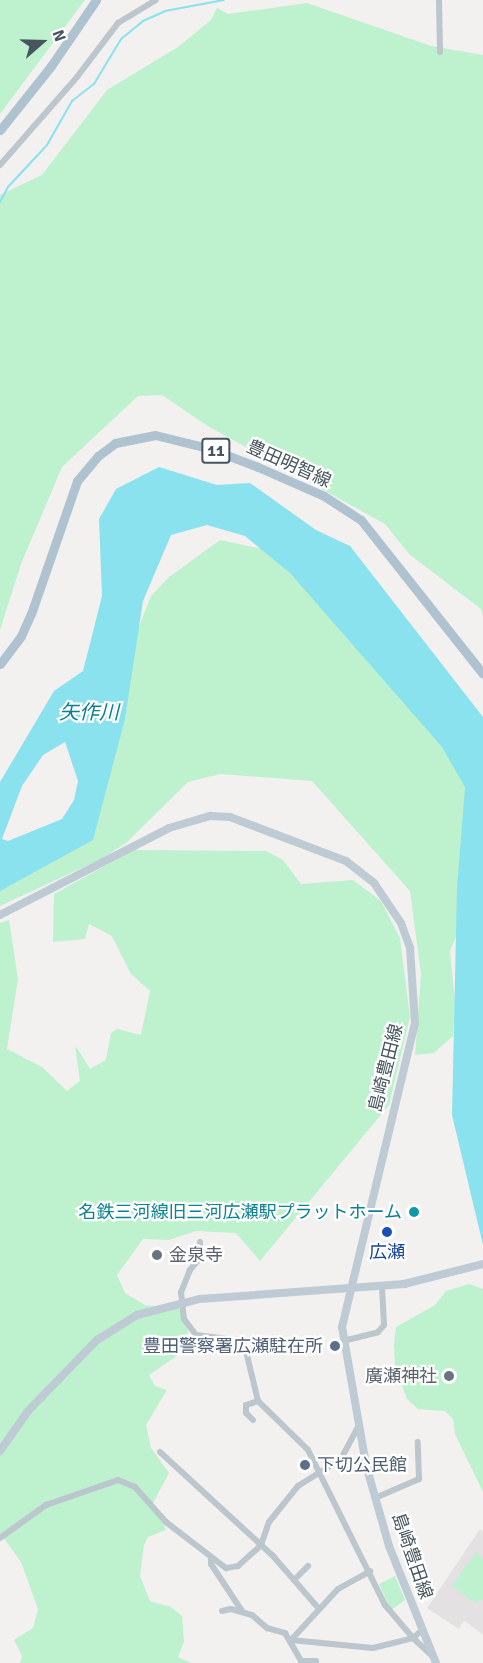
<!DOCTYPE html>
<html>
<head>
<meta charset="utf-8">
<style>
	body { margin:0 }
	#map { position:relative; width:483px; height:1663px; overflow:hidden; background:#f3f0f0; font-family:Signika,"Noto Sans JP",sans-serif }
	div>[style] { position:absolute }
	.education>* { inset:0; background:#e4e1e2 }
	.green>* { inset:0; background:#bef1ce }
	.water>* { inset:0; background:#8ae2ef }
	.stream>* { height:2px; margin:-1px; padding:0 1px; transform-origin:1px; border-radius:1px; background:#8ae2ef }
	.street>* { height:6px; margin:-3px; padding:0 3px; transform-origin:3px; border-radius:3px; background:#bbc6cd }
	.secondary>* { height:8px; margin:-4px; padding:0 4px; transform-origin:4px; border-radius:4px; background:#becad4 }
	.primary>* { height:9px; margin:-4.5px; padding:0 4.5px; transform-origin:4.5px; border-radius:4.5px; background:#afc2cf }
	.dots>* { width:16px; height:16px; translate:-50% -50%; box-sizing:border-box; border:3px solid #fff; border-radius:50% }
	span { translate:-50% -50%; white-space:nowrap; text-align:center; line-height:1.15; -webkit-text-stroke:4.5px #fff; paint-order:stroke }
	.shield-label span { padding:2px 4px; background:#fff; border:2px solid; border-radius:4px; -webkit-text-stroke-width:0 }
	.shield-label { font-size:16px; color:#47555e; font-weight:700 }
	.street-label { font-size:18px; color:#47555e }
	.culture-label { font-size:18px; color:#0d838f }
	.right { translate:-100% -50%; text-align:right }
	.transit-label { font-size:18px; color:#164399 }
	.worship-label { font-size:18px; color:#5b616d }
	.left { translate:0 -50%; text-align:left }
	.service-label { font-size:18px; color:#4e5e75 }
	.water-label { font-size:20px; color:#0b7f90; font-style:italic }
	.north { position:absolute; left:12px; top:12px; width:60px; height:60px; -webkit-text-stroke:4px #fff; paint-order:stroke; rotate:70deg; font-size:16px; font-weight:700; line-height:24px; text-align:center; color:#47555e }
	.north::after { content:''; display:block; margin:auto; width:21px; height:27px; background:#47555e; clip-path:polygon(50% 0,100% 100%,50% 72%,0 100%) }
</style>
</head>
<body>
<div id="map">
	<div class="education">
		<i style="clip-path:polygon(480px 1529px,483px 1532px,483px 1635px,464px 1620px,459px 1629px,427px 1608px)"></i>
	</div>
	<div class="green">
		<i style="clip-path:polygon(0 0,85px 0,0 114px)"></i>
		<i style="clip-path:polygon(307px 3px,431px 46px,483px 55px,483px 616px,481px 609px,409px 554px,385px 524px,206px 425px,162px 395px,138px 396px,62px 467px,21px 564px,0 630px,0 195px,42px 175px,107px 90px,178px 47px,211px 20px,217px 8px,228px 14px)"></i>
		<i style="clip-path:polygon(220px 540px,271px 551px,428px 722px,477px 795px,463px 919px,450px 951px,455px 1003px,453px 1036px,434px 1053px,415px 1055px,421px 974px,410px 891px,312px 781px,220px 774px,188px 782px,126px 843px,101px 859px,0 906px,0 883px,84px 842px,131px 647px,151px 596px,169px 577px)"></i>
		<i style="clip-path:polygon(134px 850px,266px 851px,283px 860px,301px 884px,353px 880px,381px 901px,400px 938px,410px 1017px,389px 1105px,260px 1261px,236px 1233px,196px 1231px,169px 1240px,143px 1239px,117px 1275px,125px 1293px,145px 1305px,186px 1310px,188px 1334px,181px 1353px,149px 1375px,155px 1386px,167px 1390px,146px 1425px,151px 1448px,169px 1473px,153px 1503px,166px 1530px,148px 1537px,144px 1545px,140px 1576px,150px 1601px,171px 1607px,182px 1616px,184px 1642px,178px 1657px,191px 1663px,20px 1663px,22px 1656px,14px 1640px,33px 1628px,38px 1609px,21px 1562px,0 1533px,0 923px,9px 920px,18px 979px,7px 1049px,42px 1067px,67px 1091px,80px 1081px,75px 1045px,90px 1069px,106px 1060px,111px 1033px,117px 1029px,141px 1035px,150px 991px,131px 974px,112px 936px,89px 924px,85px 939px,53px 942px,54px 894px)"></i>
		<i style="clip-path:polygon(469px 1284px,483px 1289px,483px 1492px,455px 1434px,453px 1419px,445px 1411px,418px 1409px,407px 1399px,395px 1367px,394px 1345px,396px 1327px,435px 1305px,446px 1291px)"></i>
		<i style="clip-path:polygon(476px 1552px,483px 1558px,483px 1600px,474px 1602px,452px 1586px)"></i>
		<i style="clip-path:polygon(395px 1576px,405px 1600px,391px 1610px,379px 1584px)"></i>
	</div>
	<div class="water">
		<i style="clip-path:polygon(evenodd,159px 467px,217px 485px,250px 483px,316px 530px,350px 546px,483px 717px,483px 1245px,452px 1115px,457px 888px,465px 787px,442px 747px,290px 573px,245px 536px,207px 525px,171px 535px,143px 601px,125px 719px,93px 840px,0 891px,0 782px,54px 691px,83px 671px,102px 596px,99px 519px,116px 489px,159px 467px,65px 742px,78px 781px,74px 800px,62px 819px,8px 841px,2px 839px,22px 786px,43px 755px,65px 742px)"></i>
	</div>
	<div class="stream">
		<i style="left:0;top:202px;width:17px;rotate:-62deg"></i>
		<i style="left:8px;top:187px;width:57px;rotate:-47.1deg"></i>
		<i style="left:47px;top:145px;width:51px;rotate:-60.4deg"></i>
		<i style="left:72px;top:101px;width:28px;rotate:-38deg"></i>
		<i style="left:94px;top:84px;width:52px;rotate:-59deg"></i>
		<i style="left:121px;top:39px;width:28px;rotate:-39deg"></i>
		<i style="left:143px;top:21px;width:24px;rotate:-24deg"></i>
		<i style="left:165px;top:11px;width:60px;rotate:-10.6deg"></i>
	</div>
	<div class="street">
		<i style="left:439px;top:0;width:52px;rotate:88.9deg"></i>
		<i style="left:0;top:165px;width:117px;rotate:-48.8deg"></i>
		<i style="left:77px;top:77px;width:68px;rotate:-52.8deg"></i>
		<i style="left:118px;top:23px;width:44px;rotate:-31.2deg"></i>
		<i style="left:200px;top:1242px;width:16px;rotate:90deg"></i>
		<i style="left:200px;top:1258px;width:16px;rotate:130deg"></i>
		<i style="left:190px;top:1270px;width:24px;rotate:112deg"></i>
		<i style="left:181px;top:1292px;width:27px;rotate:84deg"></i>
		<i style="left:184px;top:1319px;width:20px;rotate:53deg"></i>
		<i style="left:196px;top:1335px;width:31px;rotate:7deg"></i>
		<i style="left:227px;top:1339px;width:22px;rotate:32deg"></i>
		<i style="left:246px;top:1351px;width:51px;rotate:76.5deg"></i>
		<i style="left:258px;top:1401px;width:70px;rotate:44.4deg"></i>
		<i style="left:308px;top:1450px;width:173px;rotate:63.6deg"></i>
		<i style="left:385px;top:1605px;width:43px;rotate:49.7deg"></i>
		<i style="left:413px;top:1638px;width:11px;rotate:-41deg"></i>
		<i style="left:343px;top:1341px;width:36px;rotate:-14deg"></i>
		<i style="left:378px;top:1332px;width:9px;rotate:-49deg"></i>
		<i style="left:384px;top:1325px;width:39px;rotate:-93deg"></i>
		<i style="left:253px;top:1420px;width:10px;rotate:-135deg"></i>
		<i style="left:246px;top:1413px;width:8px;rotate:-90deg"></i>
		<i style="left:246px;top:1405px;width:13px;rotate:-18deg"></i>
		<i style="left:160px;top:1452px;width:154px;rotate:42.6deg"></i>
		<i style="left:273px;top:1556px;width:32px;rotate:49deg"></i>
		<i style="left:294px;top:1580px;width:20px;rotate:-45deg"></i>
		<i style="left:375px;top:1498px;width:48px;rotate:-23.4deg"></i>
		<i style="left:419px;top:1479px;width:37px;rotate:-92deg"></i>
		<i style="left:0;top:1538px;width:57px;rotate:-35.7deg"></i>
		<i style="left:46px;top:1505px;width:76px;rotate:-19.1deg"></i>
		<i style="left:118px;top:1480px;width:18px;rotate:22deg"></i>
		<i style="left:135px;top:1487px;width:47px;rotate:48.5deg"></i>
		<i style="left:166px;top:1522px;width:76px;rotate:37.5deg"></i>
		<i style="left:226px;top:1568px;width:12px;rotate:-9deg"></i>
		<i style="left:238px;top:1566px;width:31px;rotate:-42deg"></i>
		<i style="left:261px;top:1545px;width:24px;rotate:-71deg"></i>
		<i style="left:269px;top:1522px;width:46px;rotate:-51.1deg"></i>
		<i style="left:298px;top:1486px;width:51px;rotate:-32.1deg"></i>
		<i style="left:341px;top:1459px;width:38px;rotate:-62deg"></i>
		<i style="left:211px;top:1557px;width:7px;rotate:90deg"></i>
		<i style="left:211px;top:1564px;width:56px;rotate:56.6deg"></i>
		<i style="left:294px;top:1580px;width:38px;rotate:49deg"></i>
		<i style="left:222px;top:1611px;width:9px;rotate:-13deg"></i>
		<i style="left:231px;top:1609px;width:22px;rotate:16deg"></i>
		<i style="left:252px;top:1615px;width:20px;rotate:41deg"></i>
		<i style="left:267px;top:1628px;width:19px;rotate:16deg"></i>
		<i style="left:285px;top:1633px;width:32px;rotate:60deg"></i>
		<i style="left:301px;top:1661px;width:15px"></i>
		<i style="left:291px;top:1640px;width:82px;rotate:5.6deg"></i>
		<i style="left:373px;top:1648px;width:41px;rotate:-14deg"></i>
		<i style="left:413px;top:1638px;width:26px;rotate:43deg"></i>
		<i style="left:291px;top:1640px;width:69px;rotate:-47.3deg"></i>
		<i style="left:338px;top:1589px;width:37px;rotate:-29deg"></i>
	</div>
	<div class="secondary">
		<i style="left:0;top:915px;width:190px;rotate:-27.2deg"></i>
		<i style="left:169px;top:828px;width:43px;rotate:-16.3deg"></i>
		<i style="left:210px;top:816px;width:20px;rotate:3deg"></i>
		<i style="left:230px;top:817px;width:124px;rotate:20.8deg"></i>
		<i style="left:346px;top:861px;width:36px;rotate:38deg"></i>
		<i style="left:374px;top:883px;width:48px;rotate:56deg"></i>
		<i style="left:401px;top:923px;width:27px;rotate:70deg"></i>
		<i style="left:410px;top:948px;width:75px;rotate:86.2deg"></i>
		<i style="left:415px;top:1023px;width:313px;rotate:103.5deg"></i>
		<i style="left:342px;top:1327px;width:140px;rotate:80.1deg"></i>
		<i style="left:366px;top:1465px;width:84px;rotate:74.1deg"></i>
		<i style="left:389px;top:1546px;width:126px;rotate:68.1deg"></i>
		<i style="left:0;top:1451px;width:49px;rotate:-55deg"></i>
		<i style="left:28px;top:1411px;width:99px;rotate:-45.8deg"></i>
		<i style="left:97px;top:1340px;width:47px;rotate:-32deg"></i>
		<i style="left:137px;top:1315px;width:65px;rotate:-14.3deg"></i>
		<i style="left:200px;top:1299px;width:205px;rotate:-4.2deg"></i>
		<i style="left:404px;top:1284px;width:81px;rotate:-14.2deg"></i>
	</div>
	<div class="primary">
		<i style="left:0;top:130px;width:82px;rotate:-51.4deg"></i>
		<i style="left:51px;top:66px;width:80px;rotate:-55.7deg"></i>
		<i style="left:0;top:664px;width:35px;rotate:-53deg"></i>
		<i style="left:21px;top:636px;width:24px;rotate:-66deg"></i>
		<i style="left:31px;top:614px;width:141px;rotate:-70.9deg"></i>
		<i style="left:77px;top:481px;width:33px;rotate:-50deg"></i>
		<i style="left:98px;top:456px;width:21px;rotate:-37deg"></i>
		<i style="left:115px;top:443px;width:41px;rotate:-11.3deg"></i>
		<i style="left:155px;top:435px;width:55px;rotate:13.8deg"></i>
		<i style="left:208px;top:448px;width:53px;rotate:20.8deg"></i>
		<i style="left:258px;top:467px;width:72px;rotate:23.7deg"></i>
		<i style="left:324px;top:496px;width:44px;rotate:33deg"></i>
		<i style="left:361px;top:520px;width:196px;rotate:51.6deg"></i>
	</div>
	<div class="dots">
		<i style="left:414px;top:1212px;background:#0f9aa8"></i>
		<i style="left:387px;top:1232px;background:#1a4fb4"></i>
		<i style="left:157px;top:1255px;background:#6b7280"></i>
		<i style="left:335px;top:1346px;background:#5c6f8a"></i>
		<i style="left:449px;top:1376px;background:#6b7280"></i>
		<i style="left:305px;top:1465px;background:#5c6f8a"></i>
	</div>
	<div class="shield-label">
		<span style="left:216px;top:451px">11</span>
	</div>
	<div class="street-label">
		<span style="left:289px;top:464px;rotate:24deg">豊田明智線</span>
		<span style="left:386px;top:1068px;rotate:-76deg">島崎豊田線</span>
		<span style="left:412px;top:1556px;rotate:71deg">島崎豊田線</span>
	</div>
	<div class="culture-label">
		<span class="right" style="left:402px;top:1212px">名鉄三河線旧三河広瀬駅プラットホーム</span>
	</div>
	<div class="transit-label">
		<span style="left:387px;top:1252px">広瀬</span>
	</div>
	<div class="worship-label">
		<span class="left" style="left:169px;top:1255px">金泉寺</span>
		<span class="right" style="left:437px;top:1376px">廣瀬神社</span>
	</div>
	<div class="service-label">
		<span class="right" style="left:323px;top:1346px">豊田警察署広瀬駐在所</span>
		<span class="left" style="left:317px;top:1465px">下切公民館</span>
	</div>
	<div class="water-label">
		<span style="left:89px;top:712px">矢作川</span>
	</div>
	<div class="north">N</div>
</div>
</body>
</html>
